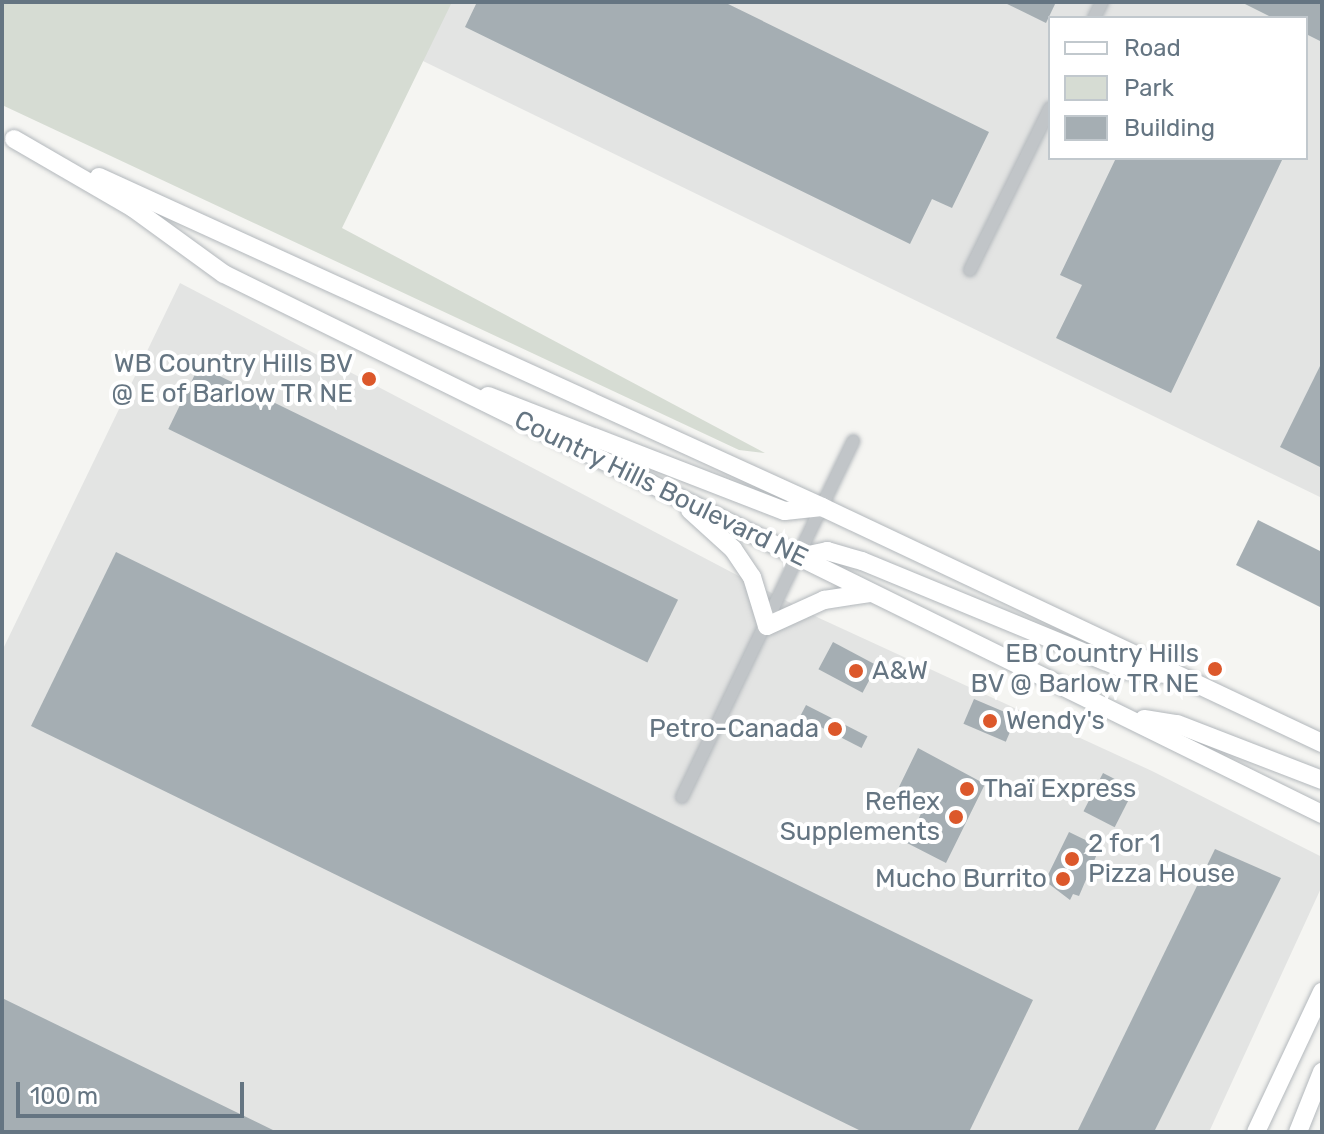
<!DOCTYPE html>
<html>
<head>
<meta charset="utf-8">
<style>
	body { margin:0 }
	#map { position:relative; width:1324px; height:1134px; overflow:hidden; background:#f5f5f2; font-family:Rubik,sans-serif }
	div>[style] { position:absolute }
	.built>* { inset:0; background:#e3e4e3 }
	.green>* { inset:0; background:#d6dcd3 }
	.building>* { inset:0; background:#a5aeb3; transform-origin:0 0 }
	.roads { filter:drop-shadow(0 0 2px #b3b8bc) drop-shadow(0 0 2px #b3b8bc) }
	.minor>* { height:12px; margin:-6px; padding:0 6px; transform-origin:6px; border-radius:6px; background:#c1c5c8 }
	.secondary>* { height:18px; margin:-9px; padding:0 9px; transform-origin:9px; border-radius:9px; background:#fff }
	.dots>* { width:22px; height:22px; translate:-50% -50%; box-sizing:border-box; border:4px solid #fff; border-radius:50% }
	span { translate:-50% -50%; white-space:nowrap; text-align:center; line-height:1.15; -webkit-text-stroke:8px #fff; paint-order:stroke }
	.poi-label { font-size:26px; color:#657582 }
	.right { translate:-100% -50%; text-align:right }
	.left { translate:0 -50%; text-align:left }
	.street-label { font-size:26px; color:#657582 }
	.frame { position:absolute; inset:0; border:4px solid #657582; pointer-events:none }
	.legend { position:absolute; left:1048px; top:16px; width:260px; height:144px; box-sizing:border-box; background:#fff; border:2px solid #c1c8cd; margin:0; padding:10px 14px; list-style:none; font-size:24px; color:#657582 }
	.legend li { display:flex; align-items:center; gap:16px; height:40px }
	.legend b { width:40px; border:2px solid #c1c8cd }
	.scale { position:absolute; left:16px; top:1082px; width:228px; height:36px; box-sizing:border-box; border:4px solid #657582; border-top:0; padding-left:10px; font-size:24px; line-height:28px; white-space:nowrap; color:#657582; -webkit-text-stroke:6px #fff; paint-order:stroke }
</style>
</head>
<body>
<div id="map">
	<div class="built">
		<i style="clip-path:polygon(evenodd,2px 2px,1322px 2px,1322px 498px,423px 61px,2px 2px,1050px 18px,1306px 18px,1306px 158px,1050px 158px,1050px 18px)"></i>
		<i style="clip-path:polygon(180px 283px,819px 618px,1152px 771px,1322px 857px,1322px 886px,1209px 1132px,2px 1132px,2px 651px)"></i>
	</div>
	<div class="green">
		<i style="clip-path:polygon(2px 2px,452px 2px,342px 228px,765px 453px,739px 450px,2px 105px)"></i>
	</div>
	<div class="building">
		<i style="clip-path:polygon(477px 2px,724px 2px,989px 132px,952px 208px,932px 199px,910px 244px,465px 27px)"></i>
		<i style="clip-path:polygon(1003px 2px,1056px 2px,1046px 23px)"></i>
		<i style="clip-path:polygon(1241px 2px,1322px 2px,1322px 42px,1306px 34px,1306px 18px,1273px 18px)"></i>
		<i style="clip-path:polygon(1116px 158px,1283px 158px,1171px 393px,1056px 338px,1082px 285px,1060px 275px)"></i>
		<i style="clip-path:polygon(1322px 362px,1322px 468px,1280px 447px)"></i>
		<i style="left:199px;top:366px;width:533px;height:70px;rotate:26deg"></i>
		<i style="clip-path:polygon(1258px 520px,1322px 552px,1322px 608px,1236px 565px)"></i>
		<i style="clip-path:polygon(116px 552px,1033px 1000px,969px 1132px,863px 1132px,31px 726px)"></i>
		<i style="left:833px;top:642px;width:50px;height:31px;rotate:28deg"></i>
		<i style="left:974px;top:699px;width:46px;height:27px;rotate:23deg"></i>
		<i style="left:806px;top:705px;width:69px;height:13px;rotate:27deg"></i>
		<i style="clip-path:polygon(918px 748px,985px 784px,946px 863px,907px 843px,927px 801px,899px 787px)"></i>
		<i style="left:1103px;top:773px;width:35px;height:43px;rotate:27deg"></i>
		<i style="clip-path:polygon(1069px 832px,1100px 847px,1079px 896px,1073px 894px,1070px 900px,1045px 881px)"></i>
		<i style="clip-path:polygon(1215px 849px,1281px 878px,1154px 1132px,1077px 1132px)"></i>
		<i style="clip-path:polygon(2px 998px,277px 1132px,2px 1132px)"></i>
	</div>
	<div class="roads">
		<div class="minor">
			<i style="left:1094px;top:18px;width:18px;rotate:-63deg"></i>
			<i style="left:970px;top:270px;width:181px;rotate:-63.7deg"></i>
			<i style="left:682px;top:797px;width:395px;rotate:-64.3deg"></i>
		</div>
		<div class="secondary">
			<i style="left:14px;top:139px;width:138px;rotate:30.1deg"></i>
			<i style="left:133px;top:208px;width:112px;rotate:36deg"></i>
			<i style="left:224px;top:274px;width:1224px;rotate:26.19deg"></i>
			<i style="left:99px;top:177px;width:795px;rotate:24.53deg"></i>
			<i style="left:822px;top:507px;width:553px;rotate:25.27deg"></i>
			<i style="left:488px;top:396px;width:318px;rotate:21.2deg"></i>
			<i style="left:785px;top:511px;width:37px;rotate:-6deg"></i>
			<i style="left:690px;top:510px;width:58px;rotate:42.2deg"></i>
			<i style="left:733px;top:549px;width:34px;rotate:56deg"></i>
			<i style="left:752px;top:577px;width:51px;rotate:73deg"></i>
			<i style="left:767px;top:626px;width:63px;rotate:-24.5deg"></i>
			<i style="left:824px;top:600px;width:48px;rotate:-8.5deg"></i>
			<i style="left:799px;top:557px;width:29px;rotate:-12deg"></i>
			<i style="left:827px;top:551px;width:36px;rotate:16deg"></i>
			<i style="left:862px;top:561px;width:286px;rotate:22.4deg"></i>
			<i style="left:1126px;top:670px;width:41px;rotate:5.6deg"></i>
			<i style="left:1144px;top:719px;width:33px;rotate:9deg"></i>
			<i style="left:1177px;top:724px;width:155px;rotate:21.1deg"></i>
			<i style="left:1256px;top:1132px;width:155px;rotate:-64.8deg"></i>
			<i style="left:1298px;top:1132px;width:65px;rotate:-68.2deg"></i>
		</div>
	</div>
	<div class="dots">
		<i style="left:369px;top:379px;background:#dc582b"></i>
		<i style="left:1215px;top:669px;background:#dc582b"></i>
		<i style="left:856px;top:671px;background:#dc582b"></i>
		<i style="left:990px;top:721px;background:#dc582b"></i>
		<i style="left:835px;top:729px;background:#dc582b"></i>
		<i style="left:967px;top:789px;background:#dc582b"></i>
		<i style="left:956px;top:817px;background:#dc582b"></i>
		<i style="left:1072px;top:859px;background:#dc582b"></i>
		<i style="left:1063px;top:879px;background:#dc582b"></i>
	</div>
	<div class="poi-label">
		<span class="right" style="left:353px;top:379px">WB Country Hills BV<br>@ E of Barlow TR NE</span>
		<span class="right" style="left:1199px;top:669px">EB Country Hills<br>BV @ Barlow TR NE</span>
		<span class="left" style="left:872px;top:671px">A&amp;W</span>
		<span class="left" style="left:1006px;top:721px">Wendy's</span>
		<span class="right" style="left:819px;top:729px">Petro-Canada</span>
		<span class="left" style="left:983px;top:789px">Thaï Express</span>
		<span class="right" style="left:940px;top:817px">Reflex<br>Supplements</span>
		<span class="left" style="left:1088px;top:859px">2 for 1<br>Pizza House</span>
		<span class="right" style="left:1047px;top:879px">Mucho Burrito</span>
	</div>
	<div class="street-label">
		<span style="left:661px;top:489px;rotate:26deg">Country Hills Boulevard NE</span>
	</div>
	<div class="frame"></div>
	<ul class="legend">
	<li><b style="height:10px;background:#fff"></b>Road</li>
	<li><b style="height:22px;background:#d6dcd3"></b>Park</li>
	<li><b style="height:22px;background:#a5aeb3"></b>Building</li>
	</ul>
	<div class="scale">100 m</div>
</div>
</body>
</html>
